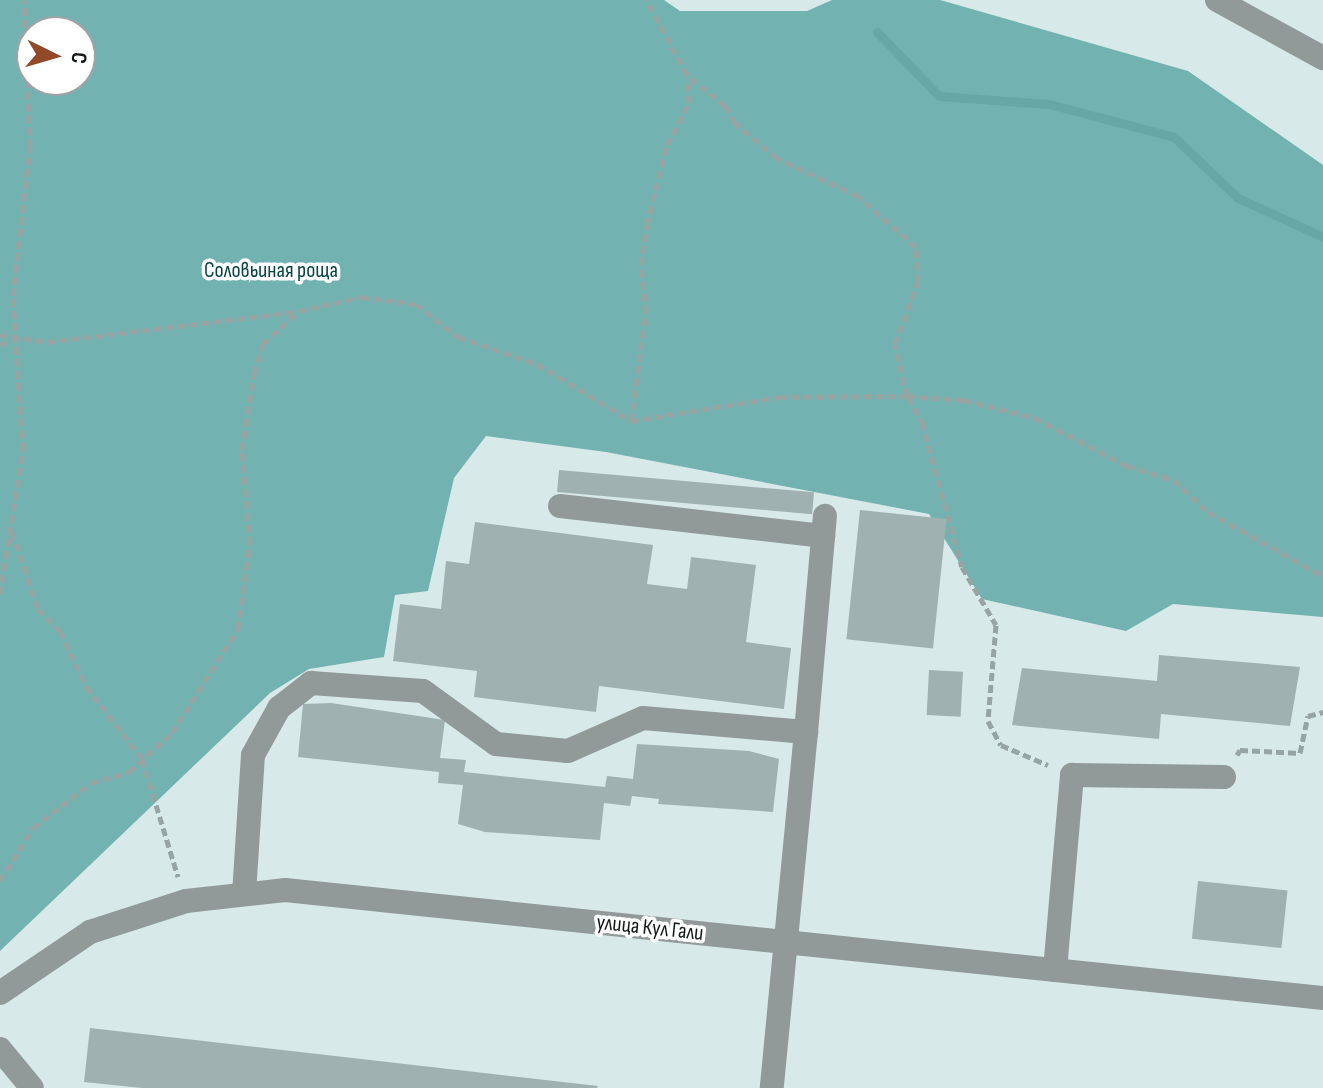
<!DOCTYPE html>
<html>
<head>
<meta charset="utf-8">
<style>
	body { margin:0 }
	#map { position:relative; width:1323px; height:1088px; overflow:hidden; background:#d7eae9; font-family:"Sofia Sans Condensed",sans-serif }
	div>[style] { position:absolute }
	.forest>* { inset:0; background:#72b2b1 }
	.stream>* { height:9px; margin:-4.5px; padding:0 4.5px; transform-origin:4.5px; border-radius:4.5px; background:#67a8a6 }
	.building>* { inset:0; background:#9fb1b0; transform-origin:0 0 }
	.path>* { height:5px; margin-top:-2.5px; transform-origin:0; background:repeating-linear-gradient(90deg,#96a4a4 0 8px,transparent 0 12px) }
	.minor>* { height:24px; margin:-12px; padding:0 12px; transform-origin:12px; border-radius:12px; background:#929a99 }
	span { translate:-50% -50%; white-space:nowrap; text-align:center; line-height:1.15; -webkit-text-stroke:7px #fff; paint-order:stroke }
	.park-label { font-size:22px; color:#064544 }
	.street-label { font-size:22px; color:#131919 }
	.north { position:absolute; left:16px; top:16px; width:80px; height:80px; box-sizing:border-box; background:#fff; border:2px solid #a1a3a3; border-radius:50%; rotate:95deg; font-size:22px; font-weight:700; line-height:32px; text-align:center; color:#131919 }
	.north::after { content:''; display:block; margin:auto; width:28px; height:36px; background:#914928; clip-path:polygon(50% 0,100% 100%,50% 72%,0 100%) }
</style>
</head>
<body>
<div id="map">
	<div class="forest">
		<i style="clip-path:polygon(evenodd,0 0,664px 0,680px 11px,807px 11px,832px 0,940px 0,1188px 71px,1323px 165px,1323px 617px,1173px 604px,1126px 631px,982px 599px,929px 514px,606px 452px,486px 436px,454px 478px,428px 591px,395px 595px,384px 657px,309px 669px,270px 693px,0 951px,0 0,32px 32px,80px 32px,80px 80px,32px 80px,32px 32px)"></i>
	</div>
	<div class="stream">
		<i style="left:877px;top:32px;width:89px;rotate:45.9deg"></i>
		<i style="left:939px;top:96px;width:110px;rotate:4.2deg"></i>
		<i style="left:1049px;top:104px;width:129px;rotate:14.8deg"></i>
		<i style="left:1174px;top:137px;width:88px;rotate:43.6deg"></i>
		<i style="left:1238px;top:198px;width:94px;rotate:24.6deg"></i>
	</div>
	<div class="building">
		<i style="left:559px;top:470px;width:256px;height:22px;rotate:5deg"></i>
		<i style="left:860px;top:510px;width:87px;height:130px;rotate:6deg"></i>
		<i style="clip-path:polygon(475px 522px,653px 545px,647px 584px,687px 589px,691px 557px,756px 565px,746px 642px,791px 648px,784px 709px,599px 686px,596px 712px,474px 697px,477px 671px,393px 661px,400px 604px,441px 609px,446px 561px,469px 564px)"></i>
		<i style="clip-path:polygon(1159px 655px,1300px 667px,1290px 726px,1161px 714px,1159px 739px,1012px 725px,1022px 668px,1157px 681px)"></i>
		<i style="left:929px;top:670px;width:34px;height:45px;rotate:3deg"></i>
		<i style="clip-path:polygon(331px 703px,445px 720px,440px 758px,466px 760px,464px 772px,605px 787px,607px 776px,633px 779px,637px 744px,749px 751px,779px 759px,773px 812px,658px 804px,659px 799px,632px 796px,630px 806px,604px 803px,600px 840px,485px 832px,458px 824px,463px 785px,438px 783px,439px 772px,298px 757px,303px 704px)"></i>
		<i style="left:1198px;top:881px;width:90px;height:58px;rotate:6deg"></i>
		<i style="clip-path:polygon(90px 1028px,598px 1086px,597px 1088px,142px 1088px,84px 1082px)"></i>
	</div>
	<div class="path">
		<i style="left:0;top:335px;width:48px;rotate:8.5deg"></i>
		<i style="left:47px;top:342px;width:251px;rotate:-6.9deg"></i>
		<i style="left:0;top:345px;width:15px;rotate:-20deg"></i>
		<i style="left:907px;top:396px;width:57px;rotate:4deg"></i>
		<i style="left:964px;top:400px;width:73px;rotate:14.2deg"></i>
		<i style="left:1035px;top:418px;width:104px;rotate:27.6deg"></i>
		<i style="left:1127px;top:466px;width:49px;rotate:16.6deg"></i>
		<i style="left:1174px;top:480px;width:47px;rotate:43.3deg"></i>
		<i style="left:1208px;top:512px;width:132px;rotate:29.1deg"></i>
		<i style="left:908px;top:397px;width:29px;rotate:61deg"></i>
		<i style="left:922px;top:422px;width:150px;rotate:74.6deg"></i>
		<i style="left:962px;top:567px;width:67px;rotate:59.6deg"></i>
		<i style="left:996px;top:625px;width:96px;rotate:94.8deg"></i>
		<i style="left:988px;top:721px;width:27px;rotate:62deg"></i>
		<i style="left:1001px;top:745px;width:51px;rotate:23.1deg"></i>
		<i style="left:631px;top:421px;width:109px;rotate:-82.1deg"></i>
		<i style="left:646px;top:313px;width:48px;rotate:-95.9deg"></i>
		<i style="left:641px;top:265px;width:40px;rotate:-81.5deg"></i>
		<i style="left:647px;top:225px;width:82px;rotate:-76deg"></i>
		<i style="left:667px;top:145px;width:47px;rotate:-62.4deg"></i>
		<i style="left:689px;top:103px;width:23px;rotate:-92deg"></i>
		<i style="left:12px;top:532px;width:81px;rotate:71.3deg"></i>
		<i style="left:38px;top:609px;width:31px;rotate:45deg"></i>
		<i style="left:60px;top:631px;width:61px;rotate:64.7deg"></i>
		<i style="left:86px;top:686px;width:92px;rotate:52.5deg"></i>
		<i style="left:142px;top:759px;width:123px;rotate:73deg"></i>
		<i style="left:0;top:594px;width:146px;rotate:-80.9deg"></i>
		<i style="left:23px;top:450px;width:154px;rotate:-93.7deg"></i>
		<i style="left:13px;top:296px;width:150px;rotate:-83.5deg"></i>
		<i style="left:30px;top:147px;width:147px;rotate:-92.3deg"></i>
		<i style="left:1237px;top:755px;width:6px;rotate:-59deg"></i>
		<i style="left:1240px;top:750px;width:60px;rotate:2.9deg"></i>
		<i style="left:1300px;top:753px;width:38px;rotate:-78deg"></i>
		<i style="left:1308px;top:716px;width:16px;rotate:-15deg"></i>
		<i style="left:0;top:881px;width:62px;rotate:-58.1deg"></i>
		<i style="left:33px;top:828px;width:73px;rotate:-37.8deg"></i>
		<i style="left:91px;top:783px;width:40px;rotate:-16deg"></i>
		<i style="left:129px;top:772px;width:58px;rotate:-42.2deg"></i>
		<i style="left:172px;top:733px;width:123px;rotate:-57.6deg"></i>
		<i style="left:238px;top:629px;width:86px;rotate:-82deg"></i>
		<i style="left:250px;top:544px;width:94px;rotate:-94.9deg"></i>
		<i style="left:242px;top:450px;width:77px;rotate:-81deg"></i>
		<i style="left:254px;top:374px;width:31px;rotate:-73deg"></i>
		<i style="left:263px;top:344px;width:49px;rotate:-42.5deg"></i>
		<i style="left:299px;top:311px;width:64px;rotate:-12.7deg"></i>
		<i style="left:361px;top:297px;width:55px;rotate:7.3deg"></i>
		<i style="left:416px;top:304px;width:53px;rotate:38.2deg"></i>
		<i style="left:458px;top:337px;width:83px;rotate:18.9deg"></i>
		<i style="left:537px;top:364px;width:110px;rotate:31.2deg"></i>
		<i style="left:631px;top:421px;width:150px;rotate:-9.2deg"></i>
		<i style="left:779px;top:397px;width:128px;rotate:-0.4deg"></i>
		<i style="left:907px;top:396px;width:53px;rotate:-103deg"></i>
		<i style="left:895px;top:344px;width:66px;rotate:-69.6deg"></i>
		<i style="left:918px;top:282px;width:35px;rotate:-93deg"></i>
		<i style="left:916px;top:247px;width:77px;rotate:-138.7deg"></i>
		<i style="left:858px;top:196px;width:89px;rotate:-154.9deg"></i>
		<i style="left:777px;top:158px;width:55px;rotate:-140.2deg"></i>
		<i style="left:735px;top:123px;width:20px;rotate:-120deg"></i>
		<i style="left:725px;top:106px;width:49px;rotate:-140.8deg"></i>
		<i style="left:687px;top:75px;width:85px;rotate:-118.1deg"></i>
	</div>
	<div class="minor">
		<i style="left:1217px;top:0;width:121px;rotate:28.7deg"></i>
		<i style="left:560px;top:506px;width:265px;rotate:6.5deg"></i>
		<i style="left:806px;top:732px;width:217px;rotate:-85deg"></i>
		<i style="left:244px;top:894px;width:139px;rotate:-86.3deg"></i>
		<i style="left:253px;top:755px;width:54px;rotate:-61deg"></i>
		<i style="left:279px;top:708px;width:41px;rotate:-38deg"></i>
		<i style="left:311px;top:683px;width:112px;rotate:4.1deg"></i>
		<i style="left:423px;top:691px;width:90px;rotate:36deg"></i>
		<i style="left:496px;top:744px;width:72px;rotate:5.6deg"></i>
		<i style="left:568px;top:751px;width:82px;rotate:-23.7deg"></i>
		<i style="left:643px;top:718px;width:164px;rotate:4.9deg"></i>
		<i style="left:806px;top:732px;width:358px;rotate:95.5deg"></i>
		<i style="left:1055px;top:970px;width:196px;rotate:-85deg"></i>
		<i style="left:1072px;top:775px;width:152px;rotate:0.8deg"></i>
		<i style="left:0;top:993px;width:109px;rotate:-34.1deg"></i>
		<i style="left:90px;top:932px;width:101px;rotate:-17.9deg"></i>
		<i style="left:186px;top:901px;width:100px;rotate:-6.3deg"></i>
		<i style="left:285px;top:890px;width:1044px;rotate:5.94deg"></i>
		<i style="left:0;top:1049px;width:50px;rotate:50.6deg"></i>
	</div>
	<div class="park-label">
		<span style="left:271px;top:271px">Соловьиная роща</span>
	</div>
	<div class="street-label">
		<span style="left:650px;top:928px;rotate:6deg">улица Кул Гали</span>
	</div>
	<div class="north">С</div>
</div>
</body>
</html>
